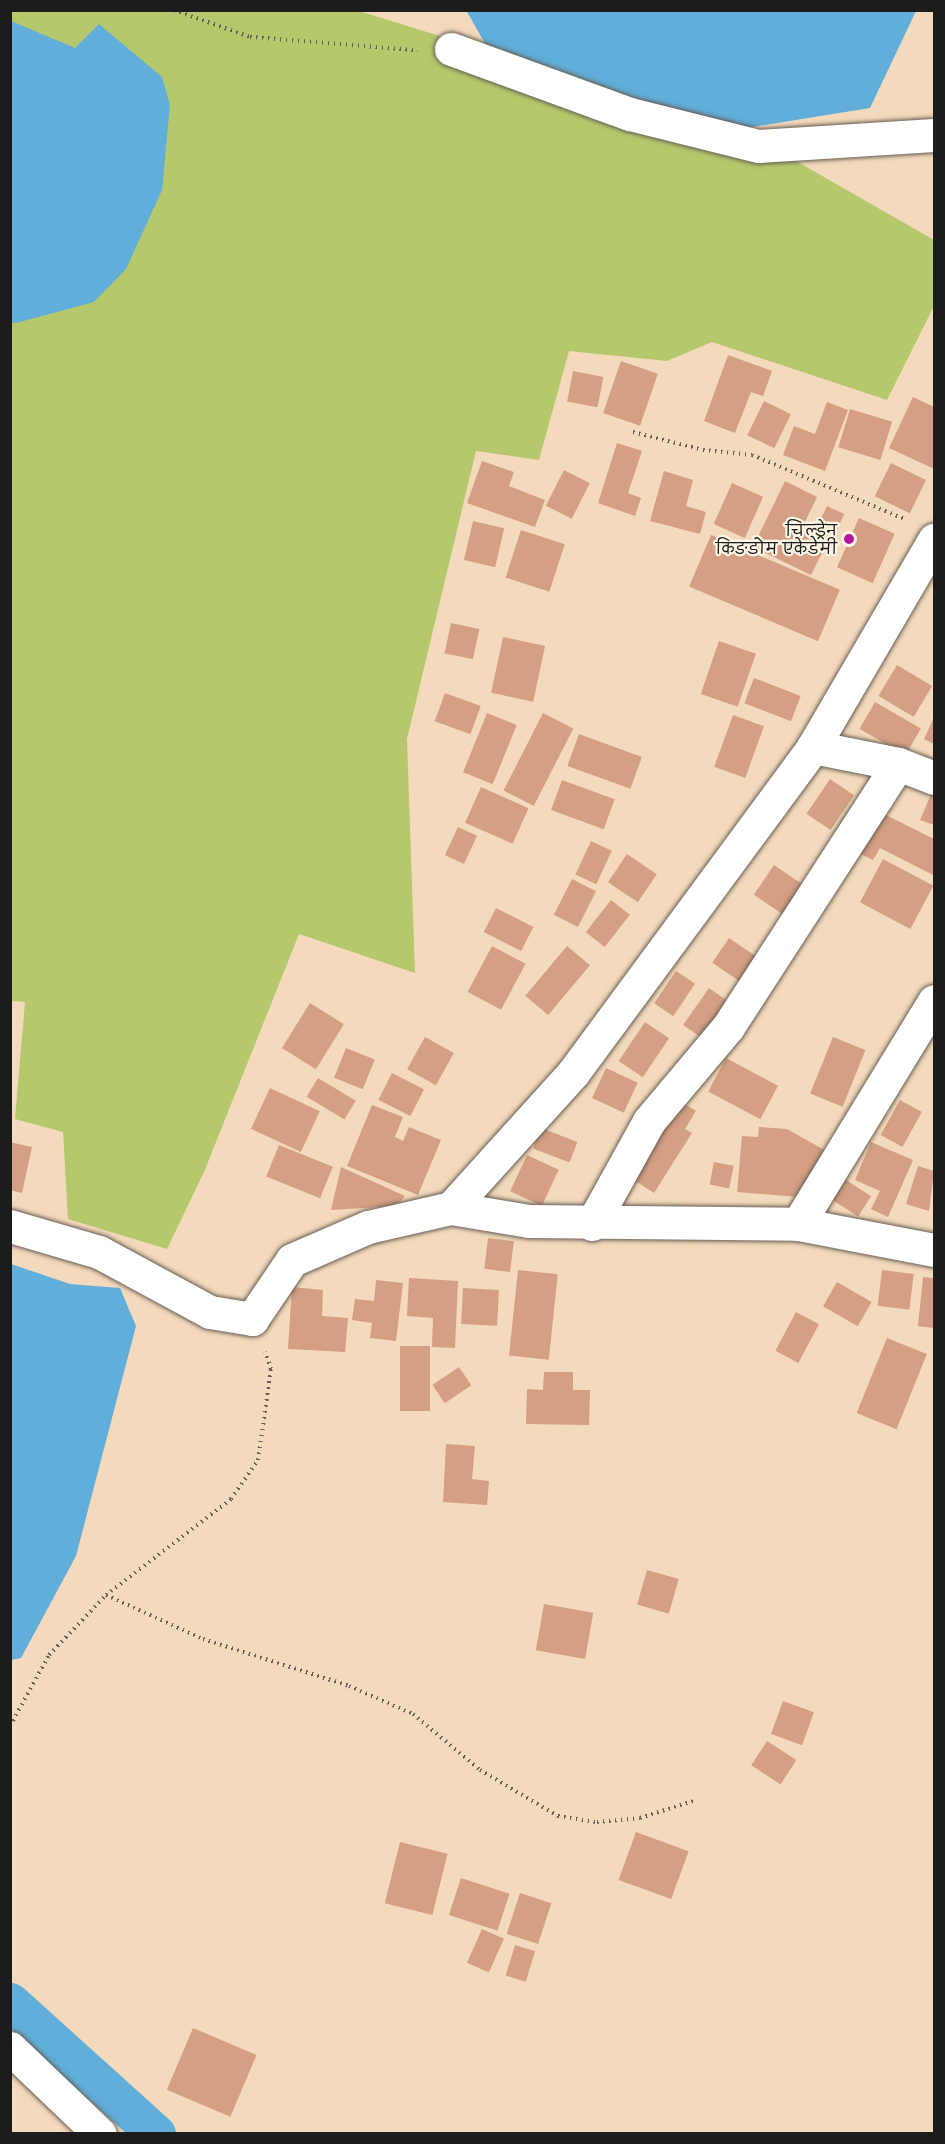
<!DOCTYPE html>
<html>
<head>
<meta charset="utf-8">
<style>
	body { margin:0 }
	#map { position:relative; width:945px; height:2144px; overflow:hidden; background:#f4dabc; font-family:Mali,"Playpen Sans Deva",sans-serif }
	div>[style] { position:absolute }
	.green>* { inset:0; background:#b5c86b }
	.water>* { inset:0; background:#60aed9 }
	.canal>* { height:39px; margin:-19.5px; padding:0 19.5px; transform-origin:19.5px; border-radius:19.5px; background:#60aed9 }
	.building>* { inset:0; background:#d49f83; transform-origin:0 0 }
	.path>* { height:4px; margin-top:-2px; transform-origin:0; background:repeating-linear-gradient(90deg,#685e54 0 1.5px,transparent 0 6px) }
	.roads { filter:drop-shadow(0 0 2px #685e54) drop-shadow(0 0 2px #685e54) }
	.street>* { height:33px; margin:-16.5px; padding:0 16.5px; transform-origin:16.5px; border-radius:16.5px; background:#fff }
	.dots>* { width:16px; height:16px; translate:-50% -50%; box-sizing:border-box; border:3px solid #fcf5e5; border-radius:50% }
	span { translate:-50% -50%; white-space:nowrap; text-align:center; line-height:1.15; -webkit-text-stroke:4.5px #fcf5e5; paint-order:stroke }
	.poi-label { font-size:16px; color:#1c1c1c }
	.right { translate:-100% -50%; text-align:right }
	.frame { position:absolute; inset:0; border:12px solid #1c1c1c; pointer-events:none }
</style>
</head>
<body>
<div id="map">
	<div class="green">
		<i style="clip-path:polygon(11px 11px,359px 11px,740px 129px,934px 240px,934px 306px,887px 400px,712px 342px,667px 361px,569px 351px,539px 460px,476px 451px,407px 739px,415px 973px,299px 934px,204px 1172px,167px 1249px,68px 1219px,63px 1132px,15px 1119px,25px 1002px,11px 1001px)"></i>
	</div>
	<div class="water">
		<i style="clip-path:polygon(466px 10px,916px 11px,870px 108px,740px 129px,644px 106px,487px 47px)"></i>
		<i style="clip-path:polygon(11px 21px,75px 48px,99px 24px,162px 77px,170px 105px,162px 190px,126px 269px,94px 302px,16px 323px,10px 322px)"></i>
		<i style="clip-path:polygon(11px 1264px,70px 1284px,120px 1288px,136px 1326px,76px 1556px,21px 1658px,11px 1660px)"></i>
	</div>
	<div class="canal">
		<i style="left:10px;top:2002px;width:197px;rotate:42.1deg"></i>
	</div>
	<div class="building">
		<i style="clip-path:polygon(728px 355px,772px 371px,763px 396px,751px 392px,735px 433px,704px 421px)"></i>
		<i style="left:621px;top:361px;width:39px;height:55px;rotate:19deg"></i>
		<i style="left:573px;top:371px;width:31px;height:31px;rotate:11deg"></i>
		<i style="clip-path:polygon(913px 397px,934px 407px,934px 469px,889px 448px)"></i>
		<i style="left:764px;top:401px;width:30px;height:38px;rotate:26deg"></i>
		<i style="clip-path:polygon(827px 402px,848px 410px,825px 471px,783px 455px,794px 426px,815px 434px)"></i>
		<i style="left:850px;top:409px;width:44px;height:40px;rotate:17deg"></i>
		<i style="clip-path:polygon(617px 443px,642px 451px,628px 493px,641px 498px,635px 516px,598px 503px)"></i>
		<i style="clip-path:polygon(482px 461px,514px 472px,509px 486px,545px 500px,535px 527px,467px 503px)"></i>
		<i style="left:891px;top:463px;width:39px;height:37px;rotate:26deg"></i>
		<i style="left:564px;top:470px;width:29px;height:40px;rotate:27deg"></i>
		<i style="clip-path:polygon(664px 471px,693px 480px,686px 506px,706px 512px,700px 534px,650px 521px)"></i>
		<i style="clip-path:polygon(785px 481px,817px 497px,801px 530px,827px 543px,811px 575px,753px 547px)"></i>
		<i style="left:732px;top:483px;width:34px;height:45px;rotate:24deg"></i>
		<i style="left:827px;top:506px;width:19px;height:27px;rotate:25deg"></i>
		<i style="left:859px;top:518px;width:39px;height:54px;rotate:24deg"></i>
		<i style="left:473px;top:521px;width:32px;height:40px;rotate:13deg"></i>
		<i style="left:521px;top:530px;width:46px;height:50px;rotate:18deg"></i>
		<i style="left:711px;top:535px;width:140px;height:56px;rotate:23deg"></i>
		<i style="left:451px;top:623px;width:29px;height:31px;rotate:12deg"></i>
		<i style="left:503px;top:637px;width:43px;height:57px;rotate:12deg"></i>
		<i style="left:719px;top:641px;width:39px;height:56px;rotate:19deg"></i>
		<i style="left:897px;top:665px;width:41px;height:36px;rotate:31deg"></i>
		<i style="left:754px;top:678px;width:50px;height:27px;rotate:21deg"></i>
		<i style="left:445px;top:693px;width:38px;height:30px;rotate:20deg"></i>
		<i style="left:875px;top:702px;width:53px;height:31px;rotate:30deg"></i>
		<i style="left:487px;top:713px;width:32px;height:64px;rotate:22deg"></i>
		<i style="left:543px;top:713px;width:34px;height:87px;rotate:27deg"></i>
		<i style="left:733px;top:715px;width:33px;height:55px;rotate:20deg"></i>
		<i style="clip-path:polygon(934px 717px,934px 744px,924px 739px)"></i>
		<i style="left:579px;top:734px;width:67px;height:34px;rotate:20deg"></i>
		<i style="left:830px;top:779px;width:29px;height:42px;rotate:34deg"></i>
		<i style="left:562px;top:780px;width:56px;height:32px;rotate:20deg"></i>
		<i style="left:481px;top:787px;width:52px;height:39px;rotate:24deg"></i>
		<i style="clip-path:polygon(932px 792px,934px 793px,934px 825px,920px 820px)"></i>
		<i style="clip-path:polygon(880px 812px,934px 839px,933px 875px,880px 848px,873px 860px,859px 853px)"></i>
		<i style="left:458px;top:827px;width:21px;height:31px;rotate:25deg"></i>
		<i style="left:591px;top:841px;width:23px;height:37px;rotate:25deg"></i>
		<i style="left:627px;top:854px;width:36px;height:34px;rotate:34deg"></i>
		<i style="left:883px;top:859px;width:57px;height:49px;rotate:28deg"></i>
		<i style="left:774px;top:865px;width:36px;height:36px;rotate:34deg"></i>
		<i style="left:572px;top:879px;width:27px;height:40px;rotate:27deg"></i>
		<i style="left:611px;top:900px;width:24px;height:41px;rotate:38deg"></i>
		<i style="left:496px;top:908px;width:42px;height:27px;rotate:27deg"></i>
		<i style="left:729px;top:938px;width:36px;height:30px;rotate:34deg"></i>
		<i style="left:492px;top:946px;width:38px;height:52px;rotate:28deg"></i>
		<i style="left:567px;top:946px;width:30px;height:65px;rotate:40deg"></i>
		<i style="left:676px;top:971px;width:23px;height:39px;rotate:34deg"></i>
		<i style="left:709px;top:988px;width:28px;height:45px;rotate:35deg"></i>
		<i style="left:310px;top:1003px;width:40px;height:53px;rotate:32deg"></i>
		<i style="left:645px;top:1022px;width:29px;height:47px;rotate:34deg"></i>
		<i style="left:425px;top:1037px;width:33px;height:37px;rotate:29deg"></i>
		<i style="left:833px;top:1037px;width:35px;height:61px;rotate:22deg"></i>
		<i style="left:346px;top:1048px;width:31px;height:32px;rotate:22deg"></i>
		<i style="left:726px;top:1058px;width:59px;height:38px;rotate:28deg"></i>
		<i style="left:606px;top:1068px;width:35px;height:33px;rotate:25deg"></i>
		<i style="left:392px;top:1073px;width:36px;height:30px;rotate:27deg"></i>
		<i style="left:318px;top:1078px;width:44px;height:22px;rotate:31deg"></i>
		<i style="left:270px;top:1088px;width:55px;height:45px;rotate:25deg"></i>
		<i style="clip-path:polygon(672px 1096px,696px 1111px,685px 1129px,692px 1133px,654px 1193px,623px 1173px)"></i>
		<i style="left:900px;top:1100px;width:25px;height:40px;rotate:29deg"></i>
		<i style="clip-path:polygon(372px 1105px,403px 1117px,395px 1137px,403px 1141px,409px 1127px,441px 1140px,418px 1195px,347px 1166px)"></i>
		<i style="clip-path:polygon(759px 1127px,787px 1129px,828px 1152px,811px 1198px,737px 1192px,742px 1136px,758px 1137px)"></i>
		<i style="left:541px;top:1128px;width:39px;height:22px;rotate:21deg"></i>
		<i style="clip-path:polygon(10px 1142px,32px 1147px,22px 1193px,10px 1190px)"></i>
		<i style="clip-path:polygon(871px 1142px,913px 1160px,888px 1217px,871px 1209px,880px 1191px,855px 1180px)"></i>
		<i style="left:279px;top:1145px;width:58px;height:34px;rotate:22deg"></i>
		<i style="left:527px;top:1155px;width:35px;height:40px;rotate:25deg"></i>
		<i style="left:714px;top:1162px;width:20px;height:23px;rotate:11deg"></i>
		<i style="clip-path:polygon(918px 1166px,934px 1171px,929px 1211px,906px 1204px)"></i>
		<i style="clip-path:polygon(341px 1167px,405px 1196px,396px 1206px,331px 1210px)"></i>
		<i style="left:846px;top:1180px;width:30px;height:24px;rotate:33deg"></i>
		<i style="left:488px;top:1238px;width:26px;height:31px;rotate:7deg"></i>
		<i style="left:518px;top:1270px;width:40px;height:86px;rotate:6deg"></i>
		<i style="left:882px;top:1270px;width:32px;height:36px;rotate:7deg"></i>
		<i style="clip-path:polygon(923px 1277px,934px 1278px,934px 1328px,918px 1326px)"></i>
		<i style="clip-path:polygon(409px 1278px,458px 1281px,455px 1348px,432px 1347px,433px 1318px,407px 1316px)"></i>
		<i style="clip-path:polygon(376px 1280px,403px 1283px,396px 1341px,370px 1338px,372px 1323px,352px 1320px,355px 1299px,374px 1301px)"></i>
		<i style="left:837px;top:1282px;width:40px;height:28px;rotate:30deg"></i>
		<i style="clip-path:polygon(292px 1287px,323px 1290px,322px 1316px,348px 1318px,345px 1352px,288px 1349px)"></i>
		<i style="left:463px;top:1288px;width:36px;height:36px;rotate:3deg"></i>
		<i style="left:796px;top:1312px;width:26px;height:44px;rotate:28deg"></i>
		<i style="left:887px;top:1338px;width:43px;height:81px;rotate:22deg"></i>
		<i style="left:400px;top:1346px;width:30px;height:65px"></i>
		<i style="left:459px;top:1367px;width:22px;height:32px;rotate:56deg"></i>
		<i style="clip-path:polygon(544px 1372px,573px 1372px,573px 1390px,590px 1390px,589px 1425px,526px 1424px,527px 1389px,543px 1390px)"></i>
		<i style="clip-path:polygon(446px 1444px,475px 1446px,472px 1479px,489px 1481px,487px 1505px,443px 1502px)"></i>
		<i style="left:647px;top:1570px;width:33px;height:36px;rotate:16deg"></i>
		<i style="left:544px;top:1604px;width:50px;height:47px;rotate:10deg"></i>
		<i style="left:783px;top:1701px;width:33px;height:35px;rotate:20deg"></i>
		<i style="left:767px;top:1741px;width:35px;height:29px;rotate:33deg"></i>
		<i style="left:636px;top:1832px;width:56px;height:51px;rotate:20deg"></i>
		<i style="left:400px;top:1842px;width:49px;height:63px;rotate:14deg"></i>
		<i style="left:461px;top:1878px;width:51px;height:39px;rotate:18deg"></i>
		<i style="left:520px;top:1893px;width:33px;height:43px;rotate:18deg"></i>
		<i style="left:482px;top:1929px;width:24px;height:37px;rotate:24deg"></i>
		<i style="left:515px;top:1945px;width:21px;height:32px;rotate:17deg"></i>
		<i style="left:193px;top:2028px;width:69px;height:67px;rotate:23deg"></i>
	</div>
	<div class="path">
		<i style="left:174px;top:10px;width:81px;rotate:19.6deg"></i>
		<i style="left:250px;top:37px;width:168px;rotate:4.5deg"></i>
		<i style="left:633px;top:432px;width:72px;rotate:14.4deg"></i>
		<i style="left:703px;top:450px;width:49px;rotate:5.8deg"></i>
		<i style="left:752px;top:455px;width:168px;rotate:22.8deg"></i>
		<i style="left:106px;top:1595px;width:107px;rotate:24.4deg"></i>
		<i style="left:203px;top:1639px;width:153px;rotate:17.8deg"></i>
		<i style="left:349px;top:1686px;width:70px;rotate:23.6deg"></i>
		<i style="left:413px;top:1714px;width:87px;rotate:39.9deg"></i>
		<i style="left:480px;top:1770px;width:91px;rotate:30.5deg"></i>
		<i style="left:558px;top:1816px;width:39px;rotate:9deg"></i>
		<i style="left:597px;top:1822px;width:43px;rotate:-5.3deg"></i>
		<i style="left:640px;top:1818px;width:56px;rotate:-17.8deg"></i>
		<i style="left:10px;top:1726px;width:81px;rotate:-61.2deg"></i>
		<i style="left:49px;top:1655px;width:83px;rotate:-46.5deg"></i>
		<i style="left:106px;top:1595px;width:158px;rotate:-37.5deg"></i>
		<i style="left:231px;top:1499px;width:47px;rotate:-55.3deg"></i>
		<i style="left:258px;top:1460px;width:92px;rotate:-81.9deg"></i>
		<i style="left:271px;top:1369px;width:18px;rotate:-109deg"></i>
	</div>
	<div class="roads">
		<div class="street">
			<i style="left:451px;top:49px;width:190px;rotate:20deg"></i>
			<i style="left:630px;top:114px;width:132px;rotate:14deg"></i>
			<i style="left:758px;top:146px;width:176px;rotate:-3.6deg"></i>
			<i style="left:813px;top:747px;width:87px;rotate:11.3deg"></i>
			<i style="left:898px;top:764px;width:39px;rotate:21deg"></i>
			<i style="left:451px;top:1208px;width:182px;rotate:-47.9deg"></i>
			<i style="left:573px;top:1073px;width:405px;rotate:-53.6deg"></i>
			<i style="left:813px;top:747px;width:240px;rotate:-59.7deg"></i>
			<i style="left:592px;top:1224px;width:118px;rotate:-61deg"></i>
			<i style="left:649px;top:1121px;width:123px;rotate:-50deg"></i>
			<i style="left:728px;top:1027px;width:313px;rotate:-57.1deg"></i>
			<i style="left:798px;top:1224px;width:261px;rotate:-58.6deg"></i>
			<i style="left:10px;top:1226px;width:93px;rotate:16.3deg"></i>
			<i style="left:99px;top:1252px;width:126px;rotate:28.4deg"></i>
			<i style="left:210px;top:1312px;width:43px;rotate:9.5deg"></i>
			<i style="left:252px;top:1319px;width:71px;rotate:-55.9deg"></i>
			<i style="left:292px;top:1260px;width:83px;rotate:-23.5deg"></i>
			<i style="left:368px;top:1227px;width:85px;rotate:-12.9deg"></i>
			<i style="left:451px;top:1208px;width:79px;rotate:9.5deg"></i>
			<i style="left:529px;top:1221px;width:269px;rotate:0.6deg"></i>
			<i style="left:798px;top:1224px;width:138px;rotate:10.8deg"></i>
			<i style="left:10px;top:2048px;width:124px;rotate:43.7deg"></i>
		</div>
	</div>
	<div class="dots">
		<i style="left:849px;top:539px;background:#b5179e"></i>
	</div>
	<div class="poi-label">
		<span class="right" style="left:837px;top:539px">चिल्ड्रेन<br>किङडोम एकेडेमी</span>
	</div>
	<div class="frame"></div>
</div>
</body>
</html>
